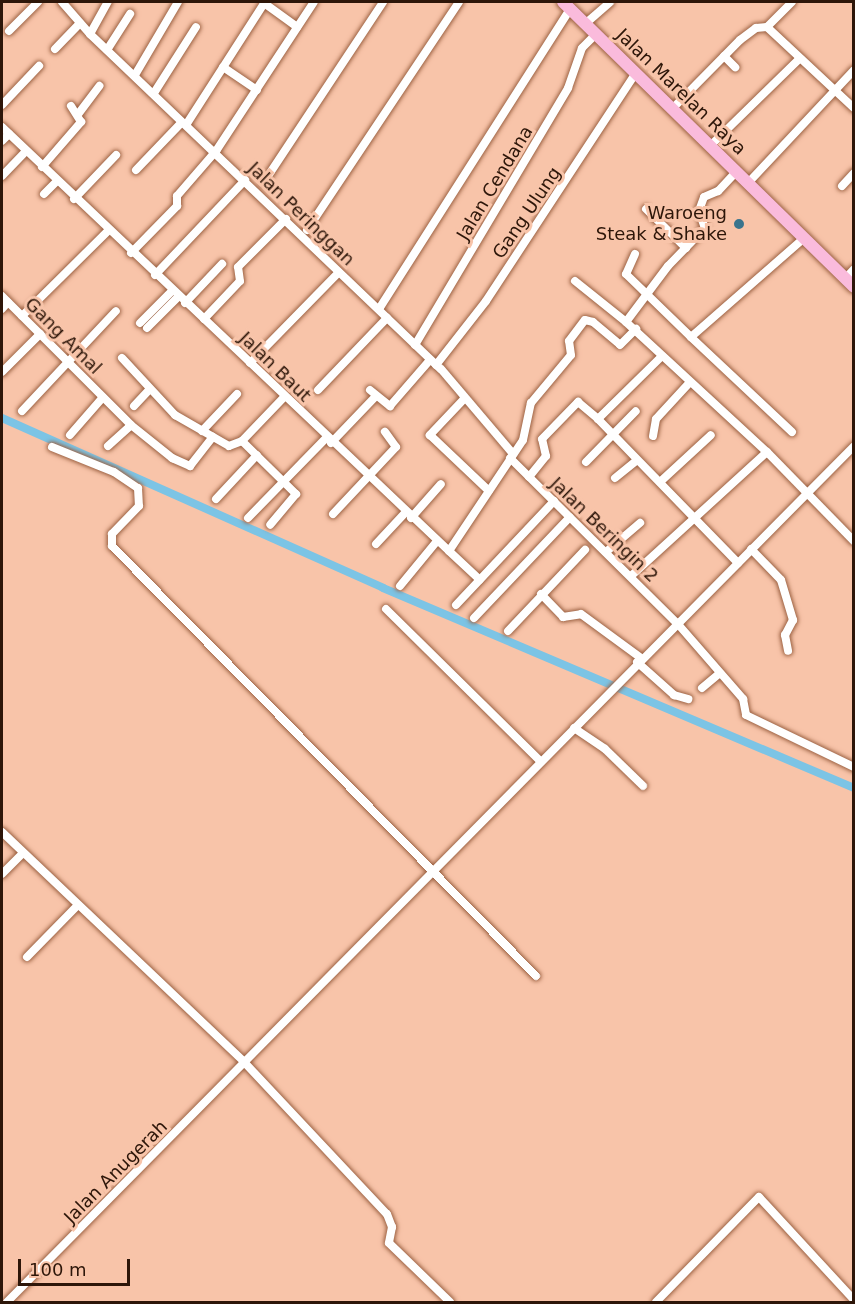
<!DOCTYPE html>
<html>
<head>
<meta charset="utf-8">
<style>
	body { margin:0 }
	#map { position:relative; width:855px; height:1304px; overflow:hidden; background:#f8c4a9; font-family:"DejaVu Sans",sans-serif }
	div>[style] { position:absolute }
	.canal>* { height:8px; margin:-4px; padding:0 4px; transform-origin:4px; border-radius:4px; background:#7cc4e5 }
	.roads { filter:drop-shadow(0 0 2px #9c6243) drop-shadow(0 0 2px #9c6243) }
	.minor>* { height:8px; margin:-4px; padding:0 4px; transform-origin:4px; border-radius:4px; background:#fff }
	.primary>* { height:12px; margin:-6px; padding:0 6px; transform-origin:6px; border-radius:6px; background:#fabbdc }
	.dots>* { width:16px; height:16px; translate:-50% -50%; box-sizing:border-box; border:3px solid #f8c4a9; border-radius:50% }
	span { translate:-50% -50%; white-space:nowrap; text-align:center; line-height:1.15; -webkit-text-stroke:6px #f8c4a9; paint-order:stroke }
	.street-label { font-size:18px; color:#2d1609 }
	.poi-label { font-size:18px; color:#2d1609 }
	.right { translate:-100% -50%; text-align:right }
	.frame { position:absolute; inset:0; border:3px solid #2d1609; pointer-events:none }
	.scale { position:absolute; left:18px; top:1259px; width:112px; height:27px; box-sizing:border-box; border:3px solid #2d1609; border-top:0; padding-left:8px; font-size:18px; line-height:21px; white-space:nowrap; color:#2d1609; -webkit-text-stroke:4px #f8c4a9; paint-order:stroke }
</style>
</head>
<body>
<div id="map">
	<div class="canal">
		<i style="left:2px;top:418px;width:417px;rotate:24deg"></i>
		<i style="left:383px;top:588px;width:512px;rotate:23.01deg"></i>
	</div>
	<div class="roads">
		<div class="minor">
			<i style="left:62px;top:2px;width:43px;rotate:48.8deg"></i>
			<i style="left:90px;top:34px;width:485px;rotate:43.7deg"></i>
			<i style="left:441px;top:369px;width:111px;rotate:49.7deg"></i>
			<i style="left:264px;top:3px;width:41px;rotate:36deg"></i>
			<i style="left:585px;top:24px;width:33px;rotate:-41deg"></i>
			<i style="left:767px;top:27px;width:119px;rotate:43deg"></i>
			<i style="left:9px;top:31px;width:41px;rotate:-45deg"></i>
			<i style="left:90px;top:34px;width:37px;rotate:-61deg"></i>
			<i style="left:55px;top:49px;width:36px;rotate:-46deg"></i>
			<i style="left:107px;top:50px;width:43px;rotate:-57.4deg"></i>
			<i style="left:724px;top:56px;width:16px;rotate:45deg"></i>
			<i style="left:223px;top:67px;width:41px;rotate:34.1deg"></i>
			<i style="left:135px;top:75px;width:85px;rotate:-59.5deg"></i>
			<i style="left:154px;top:93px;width:78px;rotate:-57.5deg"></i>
			<i style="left:2px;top:105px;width:54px;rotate:-46.5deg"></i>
			<i style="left:672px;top:109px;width:97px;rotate:-45.4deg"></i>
			<i style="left:740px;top:40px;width:20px;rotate:-37deg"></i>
			<i style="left:756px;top:28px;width:11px;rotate:-5deg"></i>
			<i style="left:767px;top:27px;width:35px;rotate:-45deg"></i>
			<i style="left:79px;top:113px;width:34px;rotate:-53deg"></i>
			<i style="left:186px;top:125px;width:146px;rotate:-57.3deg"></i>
			<i style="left:2px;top:127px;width:616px;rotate:43.49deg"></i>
			<i style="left:449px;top:551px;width:133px;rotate:-56.3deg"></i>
			<i style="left:523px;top:440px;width:38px;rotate:-78deg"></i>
			<i style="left:531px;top:403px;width:62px;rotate:-50.2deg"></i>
			<i style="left:571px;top:355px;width:14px;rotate:-98deg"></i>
			<i style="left:569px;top:341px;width:26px;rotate:-53deg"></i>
			<i style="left:585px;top:320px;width:8px;rotate:14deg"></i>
			<i style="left:593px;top:322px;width:35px;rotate:40deg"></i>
			<i style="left:620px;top:345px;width:23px;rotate:-45deg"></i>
			<i style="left:2px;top:141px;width:10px;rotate:-45deg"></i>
			<i style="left:710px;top:146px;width:123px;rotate:-44.3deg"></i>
			<i style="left:42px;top:167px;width:60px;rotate:-49.1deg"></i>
			<i style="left:81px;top:122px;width:19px;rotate:-122deg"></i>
			<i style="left:136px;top:170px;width:66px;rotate:-46.2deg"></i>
			<i style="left:736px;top:172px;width:26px;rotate:133deg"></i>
			<i style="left:718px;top:191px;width:15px;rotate:157deg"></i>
			<i style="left:704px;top:197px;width:15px;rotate:110deg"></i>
			<i style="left:699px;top:211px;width:18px;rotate:71deg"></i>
			<i style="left:705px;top:228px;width:53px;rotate:134.2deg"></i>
			<i style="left:668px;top:266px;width:70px;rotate:126.9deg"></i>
			<i style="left:626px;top:322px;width:192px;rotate:42.7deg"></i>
			<i style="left:767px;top:452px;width:124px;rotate:45.7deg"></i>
			<i style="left:2px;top:176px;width:35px;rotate:-46deg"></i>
			<i style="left:264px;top:182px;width:216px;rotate:-56.5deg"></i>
			<i style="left:748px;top:183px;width:155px;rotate:-46.8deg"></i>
			<i style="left:842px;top:186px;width:18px;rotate:-47deg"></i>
			<i style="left:44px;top:194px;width:17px;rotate:-45deg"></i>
			<i style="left:74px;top:199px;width:61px;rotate:-46.3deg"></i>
			<i style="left:646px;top:209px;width:56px;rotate:44.3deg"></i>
			<i style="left:307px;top:230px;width:274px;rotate:-56.3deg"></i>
			<i style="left:131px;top:253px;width:66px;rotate:-45.6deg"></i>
			<i style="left:177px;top:206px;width:10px;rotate:-90deg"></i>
			<i style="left:177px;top:196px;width:60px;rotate:-49.1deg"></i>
			<i style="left:216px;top:151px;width:178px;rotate:-56.7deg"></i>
			<i style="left:635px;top:254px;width:22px;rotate:114deg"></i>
			<i style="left:626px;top:274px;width:91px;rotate:44.1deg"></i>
			<i style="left:155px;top:275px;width:131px;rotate:-46.5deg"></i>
			<i style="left:845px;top:279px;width:13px;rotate:-48deg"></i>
			<i style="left:575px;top:281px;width:65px;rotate:38.8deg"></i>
			<i style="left:2px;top:296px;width:182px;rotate:45deg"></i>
			<i style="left:131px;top:425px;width:53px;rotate:38.8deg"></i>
			<i style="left:172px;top:458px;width:20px;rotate:24deg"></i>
			<i style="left:190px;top:466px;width:37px;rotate:-52deg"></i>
			<i style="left:185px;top:303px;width:54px;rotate:-46.5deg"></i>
			<i style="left:2px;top:309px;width:9px;rotate:-49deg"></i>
			<i style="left:379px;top:309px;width:356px;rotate:-57.5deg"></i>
			<i style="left:22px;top:316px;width:121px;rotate:-44.7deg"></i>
			<i style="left:204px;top:319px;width:52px;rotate:-46.5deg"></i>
			<i style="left:240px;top:281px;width:14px;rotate:-98deg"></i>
			<i style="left:238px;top:267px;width:68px;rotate:-45deg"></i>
			<i style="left:140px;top:323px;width:45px;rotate:-45deg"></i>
			<i style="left:147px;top:328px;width:45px;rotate:-45deg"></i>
			<i style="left:415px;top:345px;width:299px;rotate:-59.2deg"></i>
			<i style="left:568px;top:88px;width:42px;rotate:-70.7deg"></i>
			<i style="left:582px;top:48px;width:20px;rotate:-45deg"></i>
			<i style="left:662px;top:356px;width:90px;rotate:135.5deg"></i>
			<i style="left:598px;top:419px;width:201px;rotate:45.8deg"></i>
			<i style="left:122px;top:358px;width:78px;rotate:47.1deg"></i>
			<i style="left:175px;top:415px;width:62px;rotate:29.9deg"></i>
			<i style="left:229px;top:446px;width:14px;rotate:-21deg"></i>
			<i style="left:242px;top:441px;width:61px;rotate:-46.3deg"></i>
			<i style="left:250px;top:363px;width:127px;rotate:-45.6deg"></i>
			<i style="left:436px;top:365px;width:81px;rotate:-52deg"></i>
			<i style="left:486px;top:301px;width:273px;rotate:-56.7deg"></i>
			<i style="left:2px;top:372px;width:54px;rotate:-45deg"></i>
			<i style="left:318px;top:390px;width:100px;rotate:-46.2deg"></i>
			<i style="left:370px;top:390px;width:26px;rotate:39deg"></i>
			<i style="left:390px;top:406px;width:61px;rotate:-49deg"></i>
			<i style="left:464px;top:399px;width:50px;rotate:133.4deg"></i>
			<i style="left:430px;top:435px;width:81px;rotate:43.5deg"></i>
			<i style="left:134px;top:406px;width:23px;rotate:-47deg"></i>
			<i style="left:22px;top:411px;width:137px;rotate:-46.8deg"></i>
			<i style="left:202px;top:431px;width:51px;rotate:-46.6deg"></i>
			<i style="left:792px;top:432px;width:139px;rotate:-136.8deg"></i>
			<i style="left:691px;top:337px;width:150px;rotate:-41.2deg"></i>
			<i style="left:70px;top:435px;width:50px;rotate:-49deg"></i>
			<i style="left:653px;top:436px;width:17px;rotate:-80deg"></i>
			<i style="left:656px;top:419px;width:50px;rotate:-47.4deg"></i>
			<i style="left:242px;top:441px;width:76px;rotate:44.5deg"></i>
			<i style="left:296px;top:494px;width:40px;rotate:130deg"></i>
			<i style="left:331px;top:443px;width:65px;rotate:-46.2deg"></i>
			<i style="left:108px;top:446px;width:31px;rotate:-42deg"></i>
			<i style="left:52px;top:447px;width:67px;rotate:22deg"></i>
			<i style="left:114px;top:472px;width:29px;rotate:34deg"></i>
			<i style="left:138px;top:488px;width:18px;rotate:87deg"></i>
			<i style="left:139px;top:506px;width:39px;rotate:134deg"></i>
			<i style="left:112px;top:534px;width:12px;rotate:90deg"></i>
			<i style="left:112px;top:546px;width:604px;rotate:45.4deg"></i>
			<i style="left:510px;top:458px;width:235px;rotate:44.7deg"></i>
			<i style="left:677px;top:623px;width:101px;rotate:49deg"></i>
			<i style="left:743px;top:699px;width:16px;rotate:79deg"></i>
			<i style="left:746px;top:715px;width:120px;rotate:25.7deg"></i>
			<i style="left:586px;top:462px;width:71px;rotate:-45.6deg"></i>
			<i style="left:529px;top:477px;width:27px;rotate:-51deg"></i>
			<i style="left:546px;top:456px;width:17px;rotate:-103deg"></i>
			<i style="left:542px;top:439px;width:52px;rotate:-45.8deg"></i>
			<i style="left:578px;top:402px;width:26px;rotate:40deg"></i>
			<i style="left:615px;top:478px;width:28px;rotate:-39deg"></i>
			<i style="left:660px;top:482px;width:69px;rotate:-42.7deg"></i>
			<i style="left:216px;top:499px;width:60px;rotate:-47deg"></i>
			<i style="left:333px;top:514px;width:92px;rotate:-46.8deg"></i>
			<i style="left:396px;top:447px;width:19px;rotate:-126deg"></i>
			<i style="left:248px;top:518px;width:112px;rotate:-45.7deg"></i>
			<i style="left:411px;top:518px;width:45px;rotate:-48.6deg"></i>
			<i style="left:376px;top:544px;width:42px;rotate:-46.9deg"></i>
			<i style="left:751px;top:549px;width:43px;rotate:45.9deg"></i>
			<i style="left:781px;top:580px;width:42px;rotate:73.3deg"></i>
			<i style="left:793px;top:620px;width:17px;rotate:118deg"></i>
			<i style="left:785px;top:635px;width:16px;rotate:79deg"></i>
			<i style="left:449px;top:551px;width:42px;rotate:43.1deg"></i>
			<i style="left:606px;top:552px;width:45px;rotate:-40.5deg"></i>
			<i style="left:631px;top:576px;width:184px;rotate:-42.4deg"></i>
			<i style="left:400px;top:586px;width:58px;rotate:-50.6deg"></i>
			<i style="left:541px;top:594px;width:32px;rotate:46deg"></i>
			<i style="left:563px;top:617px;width:18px;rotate:-9deg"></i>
			<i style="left:581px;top:614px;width:74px;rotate:36.3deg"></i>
			<i style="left:456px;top:605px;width:143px;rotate:-46.7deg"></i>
			<i style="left:386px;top:609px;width:216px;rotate:44.6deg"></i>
			<i style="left:474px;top:618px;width:139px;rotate:-46.5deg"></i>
			<i style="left:508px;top:631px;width:112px;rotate:-46.5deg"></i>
			<i style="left:637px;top:662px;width:50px;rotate:41.7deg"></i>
			<i style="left:674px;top:695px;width:15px;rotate:16deg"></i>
			<i style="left:702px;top:688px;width:23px;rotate:-40deg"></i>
			<i style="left:574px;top:728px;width:37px;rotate:34deg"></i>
			<i style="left:605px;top:749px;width:53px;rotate:44.2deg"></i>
			<i style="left:2px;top:832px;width:335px;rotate:43.5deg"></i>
			<i style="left:245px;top:1063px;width:207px;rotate:46.8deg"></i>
			<i style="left:387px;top:1214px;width:14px;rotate:69deg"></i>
			<i style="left:392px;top:1227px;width:16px;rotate:101deg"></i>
			<i style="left:389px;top:1243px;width:85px;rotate:44deg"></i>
			<i style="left:2px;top:874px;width:30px;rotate:-45deg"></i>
			<i style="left:27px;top:957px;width:71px;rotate:-45.6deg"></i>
			<i style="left:7px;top:1302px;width:1204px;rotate:-45.3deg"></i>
			<i style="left:656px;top:1302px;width:147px;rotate:-45.6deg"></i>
			<i style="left:759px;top:1197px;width:140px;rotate:47.3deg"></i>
		</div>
		<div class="primary">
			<i style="left:563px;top:2px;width:407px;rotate:44.4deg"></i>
		</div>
	</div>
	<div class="dots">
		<i style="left:739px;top:224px;background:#3a748d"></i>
	</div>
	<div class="street-label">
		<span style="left:681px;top:92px;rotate:44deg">Jalan Marelan Raya</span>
		<span style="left:495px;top:183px;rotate:-59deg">Jalan Cendana</span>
		<span style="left:527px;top:213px;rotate:-56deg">Gang Ulung</span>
		<span style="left:301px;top:214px;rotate:44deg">Jalan Peringgan</span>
		<span style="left:63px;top:336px;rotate:45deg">Gang Amal</span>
		<span style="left:275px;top:367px;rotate:44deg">Jalan Baut</span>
		<span style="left:604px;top:530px;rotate:44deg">Jalan Beringin 2</span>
		<span style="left:116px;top:1172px;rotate:-45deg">Jalan Anugerah</span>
	</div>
	<div class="poi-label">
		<span class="right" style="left:727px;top:224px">Waroeng<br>Steak &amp; Shake</span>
	</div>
	<div class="frame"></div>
	<div class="scale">100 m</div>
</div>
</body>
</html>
